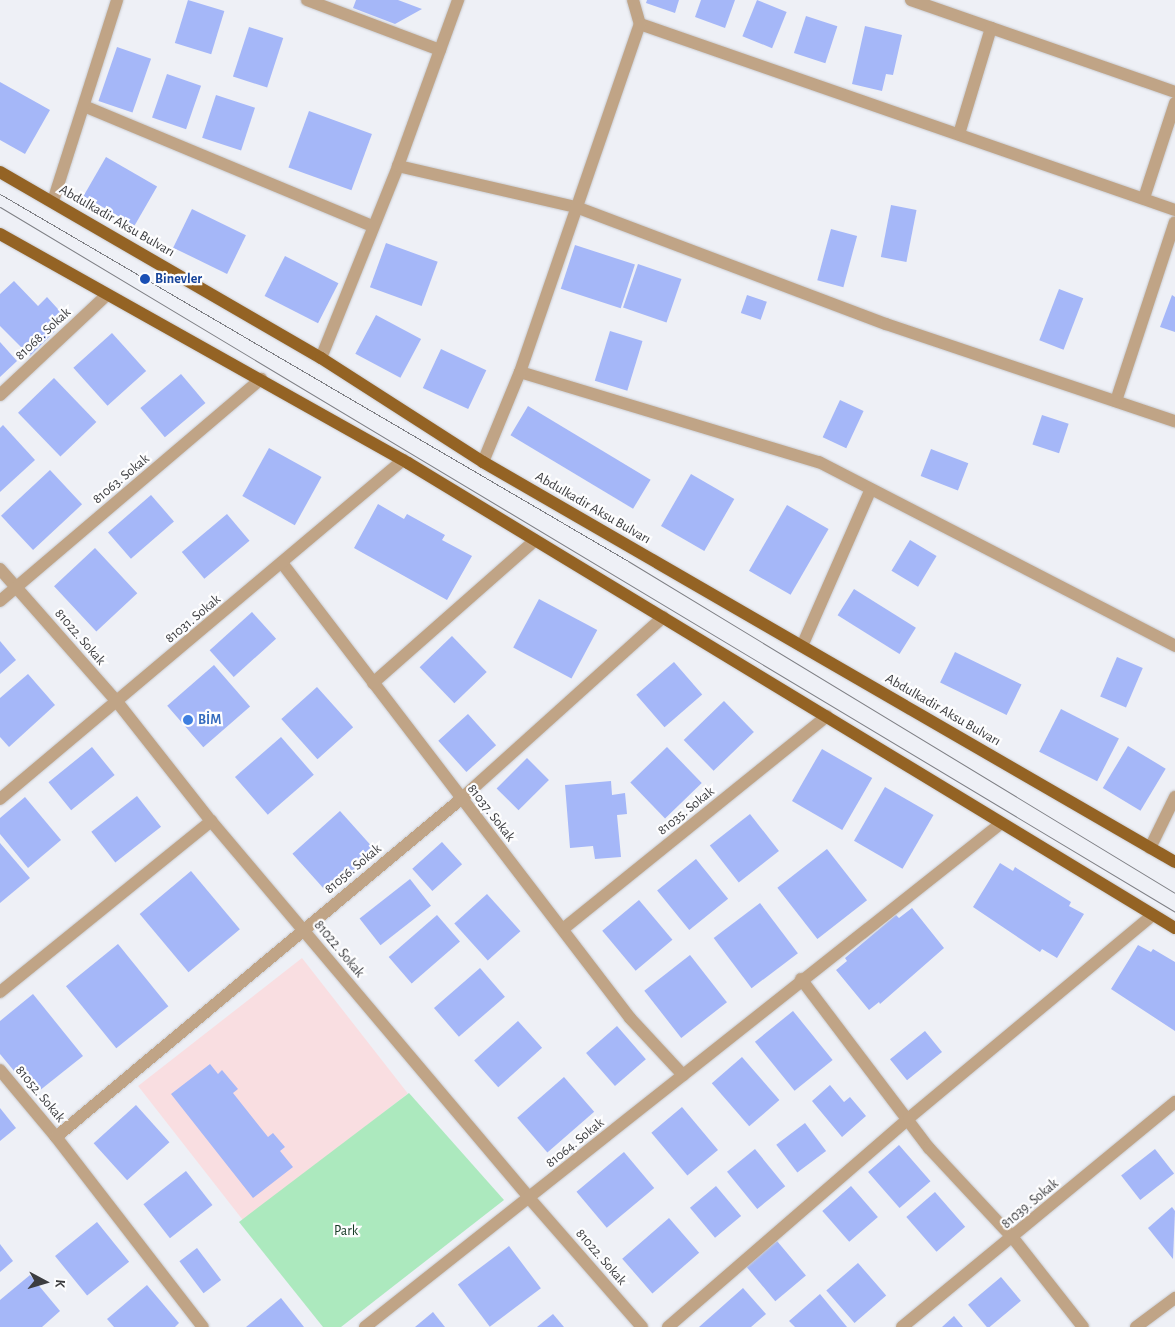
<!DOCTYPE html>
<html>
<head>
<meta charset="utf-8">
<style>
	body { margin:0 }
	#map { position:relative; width:1175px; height:1327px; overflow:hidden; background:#eef0f6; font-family:"Alegreya Sans",sans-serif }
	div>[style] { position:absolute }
	.education>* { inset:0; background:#f9dee1; transform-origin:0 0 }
	.green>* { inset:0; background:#ace9be }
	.building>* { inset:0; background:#a5b7f8; transform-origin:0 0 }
	.roads { filter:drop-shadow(0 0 1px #caccd1) drop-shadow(0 0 1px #caccd1) }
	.street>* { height:12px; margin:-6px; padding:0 6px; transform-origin:6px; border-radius:6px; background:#c0a486 }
	.primary>* { height:12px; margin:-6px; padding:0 6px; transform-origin:6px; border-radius:6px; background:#946324 }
	.tram>* { height:1px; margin:-0.5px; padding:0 0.5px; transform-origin:0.5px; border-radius:0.5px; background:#7e7f84 }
	.dots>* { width:14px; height:14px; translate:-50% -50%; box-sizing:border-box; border:2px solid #fdfdfe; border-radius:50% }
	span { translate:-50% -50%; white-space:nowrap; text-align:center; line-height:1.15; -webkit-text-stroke:4.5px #fdfdfe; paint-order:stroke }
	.street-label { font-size:14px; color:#3b3c3f }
	.transit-label { font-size:14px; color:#164399; font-weight:700 }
	.left { translate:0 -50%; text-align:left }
	.shop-label { font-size:14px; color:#366cbe; font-weight:700 }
	.park-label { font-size:14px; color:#133721 }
	.north { position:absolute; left:20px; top:1257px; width:50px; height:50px; -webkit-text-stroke:4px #fdfdfe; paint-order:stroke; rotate:96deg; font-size:14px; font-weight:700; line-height:20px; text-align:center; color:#3b3c3f }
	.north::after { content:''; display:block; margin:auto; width:18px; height:22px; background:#3b3c3f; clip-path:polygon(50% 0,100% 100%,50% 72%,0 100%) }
</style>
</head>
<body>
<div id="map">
	<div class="education">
		<i style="left:302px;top:958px;width:172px;height:208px;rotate:52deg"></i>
	</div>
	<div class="green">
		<i style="clip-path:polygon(409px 1093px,504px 1200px,341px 1327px,323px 1327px,239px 1222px)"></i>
	</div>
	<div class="building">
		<i style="left:188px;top:0;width:38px;height:45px;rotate:17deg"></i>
		<i style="clip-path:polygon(356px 0,398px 0,422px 9px,395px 24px,353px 8px)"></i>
		<i style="clip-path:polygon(647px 0,679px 0,675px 13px,646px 3px)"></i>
		<i style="clip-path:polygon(701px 0,735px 0,725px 28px,695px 17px)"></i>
		<i style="left:757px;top:0;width:32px;height:39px;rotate:22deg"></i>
		<i style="left:806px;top:16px;width:33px;height:39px;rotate:18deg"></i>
		<i style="clip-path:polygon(865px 26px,902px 35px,893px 75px,886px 74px,882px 91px,852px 84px)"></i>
		<i style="left:249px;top:27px;width:36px;height:52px;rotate:18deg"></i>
		<i style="left:117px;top:47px;width:36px;height:57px;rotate:19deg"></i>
		<i style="left:167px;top:74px;width:36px;height:46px;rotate:19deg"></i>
		<i style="clip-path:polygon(0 82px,50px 110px,25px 154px,0 140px)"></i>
		<i style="left:216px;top:95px;width:41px;height:45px;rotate:18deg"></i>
		<i style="left:309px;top:111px;width:67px;height:60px;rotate:20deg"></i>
		<i style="left:106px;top:157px;width:59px;height:45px;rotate:30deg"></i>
		<i style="left:891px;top:205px;width:26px;height:53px;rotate:11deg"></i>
		<i style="left:192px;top:209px;width:60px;height:43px;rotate:26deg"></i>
		<i style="left:831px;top:229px;width:27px;height:53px;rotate:15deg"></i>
		<i style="left:386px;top:243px;width:55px;height:47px;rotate:20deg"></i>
		<i style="left:575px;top:245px;width:63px;height:46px;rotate:18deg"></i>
		<i style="left:285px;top:256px;width:60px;height:45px;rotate:27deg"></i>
		<i style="left:638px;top:264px;width:46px;height:46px;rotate:19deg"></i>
		<i style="clip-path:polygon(14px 281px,38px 306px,47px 297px,67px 319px,30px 356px,0 326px,0 294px)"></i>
		<i style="left:1059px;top:289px;width:26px;height:55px;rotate:21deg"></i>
		<i style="left:747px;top:295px;width:21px;height:19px;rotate:19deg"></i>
		<i style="clip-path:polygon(1172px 295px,1175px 297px,1175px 332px,1160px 327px)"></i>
		<i style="left:376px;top:315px;width:51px;height:44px;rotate:28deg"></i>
		<i style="left:610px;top:331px;width:34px;height:52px;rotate:17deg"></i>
		<i style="left:112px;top:333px;width:51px;height:52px;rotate:48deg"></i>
		<i style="clip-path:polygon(0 342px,17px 361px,0 377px)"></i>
		<i style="left:441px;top:349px;width:50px;height:43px;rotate:25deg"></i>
		<i style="left:181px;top:374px;width:38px;height:53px;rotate:50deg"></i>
		<i style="left:54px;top:378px;width:61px;height:50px;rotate:46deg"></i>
		<i style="left:840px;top:400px;width:26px;height:41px;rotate:25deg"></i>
		<i style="left:528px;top:406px;width:143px;height:34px;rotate:31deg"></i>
		<i style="left:1042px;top:415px;width:28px;height:31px;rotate:18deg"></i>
		<i style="clip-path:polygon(3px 425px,35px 460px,0 492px,0 428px)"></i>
		<i style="left:269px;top:448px;width:60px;height:55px;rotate:29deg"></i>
		<i style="left:931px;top:449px;width:40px;height:29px;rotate:21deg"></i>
		<i style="left:50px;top:470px;width:47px;height:67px;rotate:47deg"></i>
		<i style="left:691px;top:474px;width:50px;height:60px;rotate:30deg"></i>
		<i style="left:151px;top:495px;width:35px;height:57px;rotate:49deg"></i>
		<i style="clip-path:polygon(378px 504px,404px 519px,407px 514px,445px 535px,442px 540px,472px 556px,447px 600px,354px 548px)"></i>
		<i style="left:787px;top:505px;width:48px;height:76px;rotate:30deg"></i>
		<i style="left:227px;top:514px;width:35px;height:59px;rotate:50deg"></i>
		<i style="left:910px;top:540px;width:31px;height:36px;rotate:31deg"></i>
		<i style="left:95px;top:548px;width:62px;height:56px;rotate:47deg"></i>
		<i style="left:854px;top:589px;width:73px;height:31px;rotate:32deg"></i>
		<i style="left:539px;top:599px;width:66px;height:55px;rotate:28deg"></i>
		<i style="left:252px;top:612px;width:36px;height:57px;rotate:48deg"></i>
		<i style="left:452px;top:636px;width:50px;height:45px;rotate:46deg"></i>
		<i style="clip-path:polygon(0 641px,16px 660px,0 674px)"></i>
		<i style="left:955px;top:652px;width:74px;height:34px;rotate:26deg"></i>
		<i style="left:1117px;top:657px;width:28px;height:43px;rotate:23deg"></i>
		<i style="left:674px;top:662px;width:43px;height:50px;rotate:49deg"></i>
		<i style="left:214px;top:665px;width:55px;height:62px;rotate:49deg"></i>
		<i style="clip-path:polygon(28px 674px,55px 705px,9px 747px,0 737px,0 698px)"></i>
		<i style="left:317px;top:687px;width:54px;height:48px;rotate:48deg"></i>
		<i style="left:724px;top:701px;width:43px;height:56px;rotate:46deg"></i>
		<i style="left:1061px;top:709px;width:65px;height:48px;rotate:27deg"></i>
		<i style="left:468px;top:714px;width:42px;height:40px;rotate:48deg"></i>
		<i style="left:281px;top:737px;width:50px;height:61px;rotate:49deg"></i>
		<i style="left:1128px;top:746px;width:44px;height:49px;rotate:31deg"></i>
		<i style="left:92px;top:747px;width:36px;height:56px;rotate:51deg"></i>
		<i style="left:667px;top:747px;width:50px;height:51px;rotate:46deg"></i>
		<i style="left:822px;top:749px;width:58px;height:60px;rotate:30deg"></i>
		<i style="left:527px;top:758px;width:31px;height:43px;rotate:45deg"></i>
		<i style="clip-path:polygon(611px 781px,612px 795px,625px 793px,627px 814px,617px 815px,621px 857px,595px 859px,593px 846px,570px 848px,565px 785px)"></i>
		<i style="left:885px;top:787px;width:56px;height:62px;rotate:30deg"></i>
		<i style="left:137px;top:796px;width:39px;height:58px;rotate:52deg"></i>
		<i style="clip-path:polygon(25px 797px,61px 840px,28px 868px,0 834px,0 818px)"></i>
		<i style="left:340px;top:811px;width:54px;height:64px;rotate:48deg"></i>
		<i style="left:750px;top:814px;width:47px;height:51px;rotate:52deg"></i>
		<i style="left:442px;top:842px;width:30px;height:40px;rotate:48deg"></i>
		<i style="clip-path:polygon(0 843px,30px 878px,0 903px)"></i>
		<i style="left:827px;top:849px;width:65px;height:63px;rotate:52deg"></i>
		<i style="left:696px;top:859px;width:51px;height:50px;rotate:51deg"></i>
		<i style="clip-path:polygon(1000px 863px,1013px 871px,1015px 867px,1071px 902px,1069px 906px,1084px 914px,1057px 958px,1042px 949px,1040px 952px,973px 907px)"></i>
		<i style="left:191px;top:871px;width:76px;height:67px;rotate:50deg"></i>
		<i style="left:410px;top:879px;width:34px;height:64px;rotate:52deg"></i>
		<i style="left:487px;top:894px;width:50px;height:44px;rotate:48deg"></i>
		<i style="left:639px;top:900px;width:52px;height:48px;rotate:50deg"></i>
		<i style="left:760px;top:903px;width:63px;height:58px;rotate:53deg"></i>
		<i style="clip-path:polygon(912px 908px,944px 948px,880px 1004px,879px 1002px,869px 1010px,836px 970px,847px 961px,845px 958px,896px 915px,899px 918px)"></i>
		<i style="left:437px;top:915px;width:35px;height:64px;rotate:49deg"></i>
		<i style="left:118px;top:944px;width:80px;height:67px;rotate:51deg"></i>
		<i style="clip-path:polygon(1138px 945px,1151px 952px,1153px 949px,1175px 962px,1175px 1031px,1111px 989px)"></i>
		<i style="left:690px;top:955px;width:60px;height:58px;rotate:52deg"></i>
		<i style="left:480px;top:968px;width:38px;height:61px;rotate:49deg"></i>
		<i style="clip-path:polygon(33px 994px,83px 1056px,34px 1095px,0 1054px,0 1021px)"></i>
		<i style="left:793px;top:1011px;width:63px;height:49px;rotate:51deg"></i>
		<i style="left:518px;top:1021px;width:36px;height:59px;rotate:48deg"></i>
		<i style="left:617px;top:1026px;width:44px;height:41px;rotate:49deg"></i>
		<i style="left:925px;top:1031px;width:27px;height:45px;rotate:51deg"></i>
		<i style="left:742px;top:1057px;width:57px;height:40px;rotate:49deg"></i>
		<i style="clip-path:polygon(210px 1064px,218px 1074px,222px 1070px,238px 1089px,233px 1093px,268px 1137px,273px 1133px,285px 1147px,280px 1151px,293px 1167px,253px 1198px,171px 1094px)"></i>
		<i style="left:564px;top:1077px;width:46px;height:62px;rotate:49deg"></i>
		<i style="clip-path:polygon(830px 1085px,844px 1102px,850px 1097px,866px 1116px,842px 1137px,812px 1101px)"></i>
		<i style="left:136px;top:1105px;width:50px;height:57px;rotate:48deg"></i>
		<i style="left:682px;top:1107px;width:56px;height:40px;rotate:50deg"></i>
		<i style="clip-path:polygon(0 1108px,16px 1128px,0 1141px)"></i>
		<i style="left:805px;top:1123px;width:35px;height:36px;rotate:53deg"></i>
		<i style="left:899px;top:1145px;width:48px;height:41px;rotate:49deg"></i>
		<i style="left:755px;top:1149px;width:48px;height:36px;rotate:51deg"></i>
		<i style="left:1155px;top:1149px;width:31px;height:43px;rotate:52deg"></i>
		<i style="left:624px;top:1152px;width:47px;height:62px;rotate:50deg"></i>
		<i style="left:186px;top:1171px;width:43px;height:54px;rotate:52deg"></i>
		<i style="left:716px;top:1186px;width:39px;height:34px;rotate:50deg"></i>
		<i style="left:851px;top:1186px;width:41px;height:38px;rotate:49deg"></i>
		<i style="left:935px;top:1192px;width:46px;height:38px;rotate:49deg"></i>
		<i style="clip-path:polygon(1172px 1207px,1175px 1211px,1173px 1259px,1148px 1228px)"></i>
		<i style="left:669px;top:1218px;width:46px;height:62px;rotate:49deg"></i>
		<i style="left:97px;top:1222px;width:51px;height:54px;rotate:51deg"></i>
		<i style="left:777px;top:1241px;width:45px;height:40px;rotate:50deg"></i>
		<i style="clip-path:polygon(0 1244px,13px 1261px,0 1272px)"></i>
		<i style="left:509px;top:1246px;width:53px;height:64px;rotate:53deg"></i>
		<i style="left:197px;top:1248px;width:40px;height:22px;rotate:53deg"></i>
		<i style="left:858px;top:1263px;width:43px;height:42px;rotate:49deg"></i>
		<i style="clip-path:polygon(30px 1275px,60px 1311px,42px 1327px,0 1327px,0 1300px)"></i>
		<i style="left:1001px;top:1277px;width:31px;height:43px;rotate:50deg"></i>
		<i style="clip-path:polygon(147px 1285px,179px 1323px,175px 1327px,114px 1327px,107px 1319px)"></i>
		<i style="clip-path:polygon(743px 1288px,766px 1314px,751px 1327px,699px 1327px)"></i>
		<i style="clip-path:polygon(820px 1294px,847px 1327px,795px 1327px,789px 1321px)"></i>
		<i style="clip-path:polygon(281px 1298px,304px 1327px,246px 1327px)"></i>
		<i style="clip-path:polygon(433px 1312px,445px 1327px,415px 1327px)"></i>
		<i style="clip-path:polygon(553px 1314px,564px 1327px,537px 1327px)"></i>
		<i style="clip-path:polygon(954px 1316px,963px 1327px,942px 1327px)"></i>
	</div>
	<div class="roads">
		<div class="street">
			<i style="left:307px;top:0;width:142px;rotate:20.6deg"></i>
			<i style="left:633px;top:0;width:25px;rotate:74deg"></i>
			<i style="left:640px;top:24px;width:566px;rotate:19.17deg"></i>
			<i style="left:911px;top:0;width:280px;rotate:19.2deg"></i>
			<i style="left:84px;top:106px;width:312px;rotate:22.6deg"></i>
			<i style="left:959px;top:134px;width:111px;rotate:-73.2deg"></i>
			<i style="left:398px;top:166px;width:183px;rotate:13deg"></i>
			<i style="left:576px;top:207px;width:331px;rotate:20.7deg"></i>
			<i style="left:886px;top:324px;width:305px;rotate:18.6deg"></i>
			<i style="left:1144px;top:198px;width:100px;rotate:-71.9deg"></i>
			<i style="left:53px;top:201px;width:211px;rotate:-72.3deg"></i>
			<i style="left:321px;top:358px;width:207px;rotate:-68.1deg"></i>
			<i style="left:398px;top:166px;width:177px;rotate:-70.1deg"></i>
			<i style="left:520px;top:372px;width:312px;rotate:16.8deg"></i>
			<i style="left:819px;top:462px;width:401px;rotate:27.3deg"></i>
			<i style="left:0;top:395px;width:146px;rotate:-43.1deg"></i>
			<i style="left:1116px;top:401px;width:188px;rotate:-71.8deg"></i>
			<i style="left:483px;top:462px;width:97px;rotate:-67.7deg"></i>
			<i style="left:520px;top:372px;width:368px;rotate:-71deg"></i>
			<i style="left:282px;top:563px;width:573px;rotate:52.59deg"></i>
			<i style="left:630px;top:1018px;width:78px;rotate:47.1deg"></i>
			<i style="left:0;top:569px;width:179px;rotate:48.6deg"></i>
			<i style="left:118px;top:703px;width:150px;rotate:51.8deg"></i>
			<i style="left:211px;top:821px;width:495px;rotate:49.8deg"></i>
			<i style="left:530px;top:1199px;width:170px;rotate:48.8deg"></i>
			<i style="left:0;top:601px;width:343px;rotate:-40.4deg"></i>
			<i style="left:802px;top:646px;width:171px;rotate:-66.3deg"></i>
			<i style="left:373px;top:683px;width:216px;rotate:-41.4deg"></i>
			<i style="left:0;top:799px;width:527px;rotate:-40.07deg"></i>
			<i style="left:1150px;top:848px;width:57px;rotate:-63.9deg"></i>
			<i style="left:563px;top:929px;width:339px;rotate:-38.9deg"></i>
			<i style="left:801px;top:979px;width:212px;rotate:52.9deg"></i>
			<i style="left:929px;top:1148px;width:123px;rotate:47deg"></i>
			<i style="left:1013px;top:1238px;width:113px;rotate:51.8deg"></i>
			<i style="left:0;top:992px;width:272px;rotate:-39deg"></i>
			<i style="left:0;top:1070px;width:87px;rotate:50.1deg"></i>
			<i style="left:56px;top:1137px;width:240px;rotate:52.3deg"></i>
			<i style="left:56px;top:1137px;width:528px;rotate:-39.85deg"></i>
			<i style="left:461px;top:799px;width:272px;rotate:-42deg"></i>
			<i style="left:365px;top:1327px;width:810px;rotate:-38.38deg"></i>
			<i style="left:668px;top:1327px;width:319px;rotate:-40.9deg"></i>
			<i style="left:909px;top:1118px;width:317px;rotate:-39.8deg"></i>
			<i style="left:902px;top:1327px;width:354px;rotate:-39.5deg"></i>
			<i style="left:1136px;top:1327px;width:49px;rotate:-36.6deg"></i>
		</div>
		<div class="primary">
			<i style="left:0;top:172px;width:371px;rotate:30.1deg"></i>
			<i style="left:321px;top:358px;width:193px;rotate:32.7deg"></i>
			<i style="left:483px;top:462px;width:799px;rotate:30.03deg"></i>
			<i style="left:0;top:234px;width:468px;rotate:29.3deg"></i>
			<i style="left:408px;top:463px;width:897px;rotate:31.23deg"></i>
		</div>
	</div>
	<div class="tram">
		<i style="left:0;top:194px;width:727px;rotate:30.3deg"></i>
		<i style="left:628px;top:561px;width:640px;rotate:31.26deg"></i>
		<i style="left:0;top:207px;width:1370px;rotate:30.96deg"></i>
	</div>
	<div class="dots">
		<i style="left:145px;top:279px;background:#1a4fb4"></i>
		<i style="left:188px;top:720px;background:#3f7fe0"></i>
	</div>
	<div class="street-label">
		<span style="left:117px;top:221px;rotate:30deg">Abdulkadir Aksu Bulvarı</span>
		<span style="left:43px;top:334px;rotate:-43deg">81068. Sokak</span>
		<span style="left:121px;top:479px;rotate:-40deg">81063. Sokak</span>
		<span style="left:593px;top:508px;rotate:30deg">Abdulkadir Aksu Bulvarı</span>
		<span style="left:193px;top:619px;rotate:-40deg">81031. Sokak</span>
		<span style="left:80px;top:637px;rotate:49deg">81022. Sokak</span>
		<span style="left:943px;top:710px;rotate:30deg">Abdulkadir Aksu Bulvarı</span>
		<span style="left:686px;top:811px;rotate:-39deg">81035. Sokak</span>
		<span style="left:491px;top:813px;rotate:52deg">81037. Sokak</span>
		<span style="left:353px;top:869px;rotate:-40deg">81056. Sokak</span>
		<span style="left:339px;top:949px;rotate:50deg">81022. Sokak</span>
		<span style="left:40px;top:1094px;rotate:50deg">81052. Sokak</span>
		<span style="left:575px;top:1143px;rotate:-39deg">81064. Sokak</span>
		<span style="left:1030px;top:1204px;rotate:-40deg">81039. Sokak</span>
		<span style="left:601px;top:1257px;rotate:49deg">81022. Sokak</span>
	</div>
	<div class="transit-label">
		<span class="left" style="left:155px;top:279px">Binevler</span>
	</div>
	<div class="shop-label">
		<span class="left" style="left:198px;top:720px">BİM</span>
	</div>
	<div class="park-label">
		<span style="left:346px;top:1231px">Park</span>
	</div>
	<div class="north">K</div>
</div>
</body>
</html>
